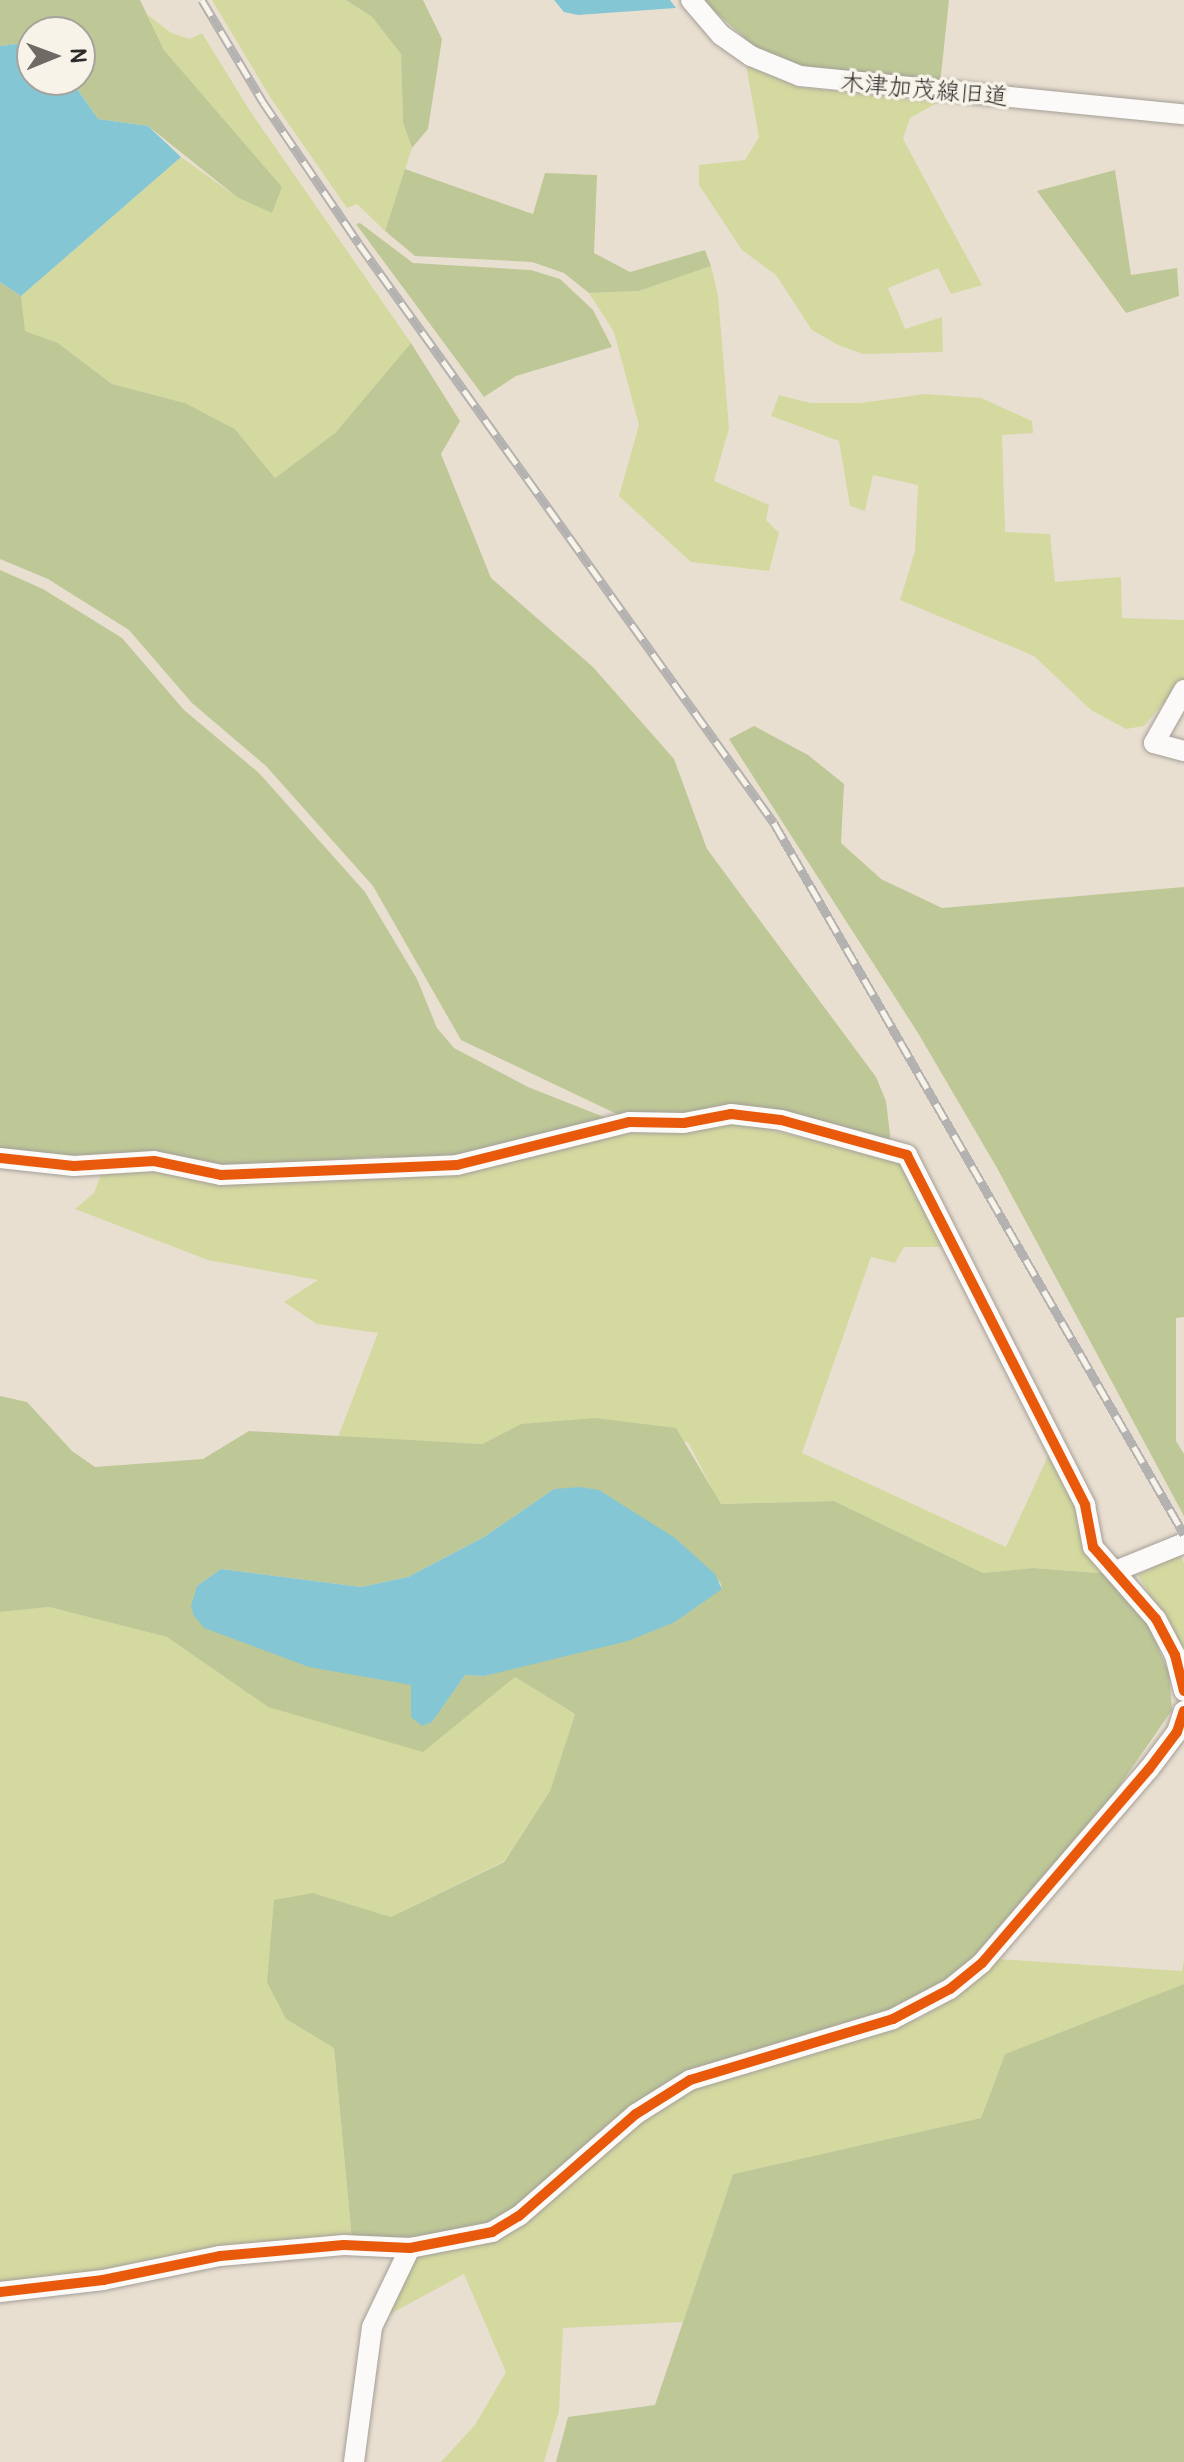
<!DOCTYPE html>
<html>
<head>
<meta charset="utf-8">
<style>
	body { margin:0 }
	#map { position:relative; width:1184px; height:2462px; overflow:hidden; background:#e9dfd1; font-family:Pangolin,"Klee One",sans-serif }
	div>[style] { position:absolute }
	.green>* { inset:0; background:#d4d9a0 }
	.forest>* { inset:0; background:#bec897 }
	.water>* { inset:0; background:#84c6d4 }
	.roads { filter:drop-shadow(0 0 2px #a49f97) drop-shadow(0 0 2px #a49f97) }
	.street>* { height:20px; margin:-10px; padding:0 10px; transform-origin:10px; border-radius:10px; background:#fcfaf8 }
	.rail>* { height:9px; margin-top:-4.5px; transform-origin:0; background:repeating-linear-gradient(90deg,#f7f3e8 0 18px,#b3b2b0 0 36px); box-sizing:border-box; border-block:2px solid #b3b2b0 }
	.cycleway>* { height:10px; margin:-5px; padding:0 5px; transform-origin:5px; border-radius:5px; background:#e8590c }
	span { translate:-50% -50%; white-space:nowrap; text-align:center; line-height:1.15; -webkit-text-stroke:7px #f7f3e8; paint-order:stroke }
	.street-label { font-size:24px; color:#2b2b2b }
	.north { position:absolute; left:16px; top:16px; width:80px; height:80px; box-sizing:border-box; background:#f7f3e8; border:2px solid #a5a39c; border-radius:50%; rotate:89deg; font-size:22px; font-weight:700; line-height:32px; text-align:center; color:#2b2b2b }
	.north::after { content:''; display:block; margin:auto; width:28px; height:36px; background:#6e6a65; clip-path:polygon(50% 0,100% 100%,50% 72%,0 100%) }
</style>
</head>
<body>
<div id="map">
	<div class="green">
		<i style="clip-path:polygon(212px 0,346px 0,372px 17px,401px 54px,403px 123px,412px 148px,385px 231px,357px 204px,347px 208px,270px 97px)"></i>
		<i style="clip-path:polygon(147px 14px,171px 33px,190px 39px,202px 33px,250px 111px,411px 343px,335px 433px,275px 478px,235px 429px,185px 403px,112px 384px,58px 343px,24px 331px,21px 296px,181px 157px,237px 197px,282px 187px,164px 50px)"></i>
		<i style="clip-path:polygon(746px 65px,798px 87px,937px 103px,910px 118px,903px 139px,982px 285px,951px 294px,938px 268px,888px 288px,905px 329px,942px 317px,943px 352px,863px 354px,838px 345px,812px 330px,776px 275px,742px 250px,699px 185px,699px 165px,745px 160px,759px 137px)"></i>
		<i style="clip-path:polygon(711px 266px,718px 295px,729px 428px,714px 481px,769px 505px,766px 520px,779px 533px,769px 571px,691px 562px,619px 496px,639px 425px,614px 332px,589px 293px,639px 291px)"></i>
		<i style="clip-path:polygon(925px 394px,981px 398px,1032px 421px,1033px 433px,1002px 435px,1005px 532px,1050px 534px,1055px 582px,1121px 577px,1122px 618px,1184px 620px,1184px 679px,1144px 726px,1126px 729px,1091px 710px,1034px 656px,900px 600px,915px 551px,918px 485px,873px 475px,865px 511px,850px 506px,839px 441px,771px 416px,779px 395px,810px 403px,861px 403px)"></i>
		<i style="clip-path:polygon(732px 1121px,902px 1161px,948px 1247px,904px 1247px,895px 1263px,871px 1257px,802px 1453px,1006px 1547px,1050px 1452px,1111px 1574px,1033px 1568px,983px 1573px,834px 1501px,720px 1504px,688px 1442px,521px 1424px,482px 1444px,338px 1437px,378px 1333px,317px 1324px,284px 1302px,318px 1280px,208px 1260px,75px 1209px,94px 1193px,102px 1172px,153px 1168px,220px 1182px,623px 1130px)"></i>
		<i style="clip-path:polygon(1180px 1554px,1184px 1563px,1184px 1654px,1138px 1575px)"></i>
		<i style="clip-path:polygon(49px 1607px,167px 1637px,268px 1707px,515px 1677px,575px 1714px,550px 1791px,504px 1861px,391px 1917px,313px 1893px,286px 2019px,334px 2048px,352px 2240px,0 2285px,0 1612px)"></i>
		<i style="clip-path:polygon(997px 1959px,1182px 1971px,1184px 1960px,1184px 1984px,1005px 2054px,981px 2118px,733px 2174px,683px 2322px,563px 2328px,559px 2411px,544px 2462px,441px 2462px,475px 2425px,506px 2372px,464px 2274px,379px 2320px,412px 2257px,495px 2240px,642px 2121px,693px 2088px,920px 2018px,956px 1997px)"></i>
	</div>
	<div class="forest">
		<i style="clip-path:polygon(0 0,140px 0,164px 50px,282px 187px,272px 213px,237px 197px,148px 126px,98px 119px,71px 80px,80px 80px,80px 32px,32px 32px,32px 42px,0 46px)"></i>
		<i style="clip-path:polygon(346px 0,423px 0,442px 39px,428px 129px,412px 148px,403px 123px,401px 54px,372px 17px)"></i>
		<i style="clip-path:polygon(702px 0,949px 0,940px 84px,802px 68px,756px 48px)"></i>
		<i style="clip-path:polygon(405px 169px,533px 214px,545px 173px,597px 175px,594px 253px,630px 272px,705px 250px,711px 266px,639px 291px,589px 293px,564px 273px,532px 262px,415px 256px,385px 231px)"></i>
		<i style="clip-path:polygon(1115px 170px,1131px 275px,1177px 268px,1179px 296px,1126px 313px,1037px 191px)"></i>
		<i style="clip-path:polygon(360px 223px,413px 263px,531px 270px,560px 279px,593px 310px,612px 347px,516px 376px,484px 397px,356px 224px)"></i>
		<i style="clip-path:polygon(0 282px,21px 296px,25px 331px,58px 343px,112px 384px,185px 403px,235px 429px,275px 478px,335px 433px,411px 343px,460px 421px,441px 454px,491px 578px,593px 667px,674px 759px,707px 849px,876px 1077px,886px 1101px,891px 1143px,756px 1108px,684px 1116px,621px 1116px,461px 1040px,373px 886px,266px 766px,192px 703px,129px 630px,48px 579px,0 559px)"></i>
		<i style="clip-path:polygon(0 570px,43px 589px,122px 638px,184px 710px,259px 773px,365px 892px,417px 979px,437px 1028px,454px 1048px,528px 1087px,609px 1119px,456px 1158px,373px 1157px,246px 1168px,0 1150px)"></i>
		<i style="clip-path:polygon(754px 726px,808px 755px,844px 784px,841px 843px,881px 879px,942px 908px,1184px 887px,1184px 1317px,1176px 1318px,1176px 1441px,1184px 1454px,1184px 1516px,997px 1168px,918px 1033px,729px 739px)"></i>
		<i style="clip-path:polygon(evenodd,0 1396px,27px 1402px,72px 1451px,95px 1467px,203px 1459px,249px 1431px,482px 1444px,521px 1424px,595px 1418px,676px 1428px,721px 1504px,834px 1501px,983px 1573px,1033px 1568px,1111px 1574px,1148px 1624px,1169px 1673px,1172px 1710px,1095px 1821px,975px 1962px,917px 2005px,684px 2075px,503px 2219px,473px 2234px,352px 2240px,334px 2048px,286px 2019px,267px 1982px,274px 1900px,313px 1893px,391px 1917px,504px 1862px,550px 1791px,575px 1714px,515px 1677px,423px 1752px,268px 1707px,167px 1637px,49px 1607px,0 1612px,0 1396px,554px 1489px,720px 1582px,722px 1588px,675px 1622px,484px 1676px,465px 1675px,432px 1722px,411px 1717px,411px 1685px,197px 1586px,221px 1569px,361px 1587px,408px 1577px,484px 1537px,554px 1489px)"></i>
		<i style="clip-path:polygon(1184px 1984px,1184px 2462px,556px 2462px,568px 2417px,655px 2405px,733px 2174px,981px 2118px,1005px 2054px)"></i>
	</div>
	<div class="water">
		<i style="clip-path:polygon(554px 0,670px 0,676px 8px,578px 15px,564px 12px)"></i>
		<i style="clip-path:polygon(32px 42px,32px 80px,71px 80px,98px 119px,148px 126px,181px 157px,21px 296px,0 282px,0 46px)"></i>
		<i style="clip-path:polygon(581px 1487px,599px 1490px,675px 1538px,715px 1574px,722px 1589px,675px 1622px,628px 1641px,484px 1676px,465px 1675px,432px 1722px,422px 1726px,411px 1717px,411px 1685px,309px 1667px,204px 1628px,194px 1616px,191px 1606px,197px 1586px,221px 1569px,361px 1587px,408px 1577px,484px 1537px,554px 1489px)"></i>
	</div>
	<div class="roads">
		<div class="street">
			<i style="left:691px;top:0;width:46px;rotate:49.4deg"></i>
			<i style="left:721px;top:35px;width:37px;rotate:35deg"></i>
			<i style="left:751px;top:56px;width:53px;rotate:22.2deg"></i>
			<i style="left:800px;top:76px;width:386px;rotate:5.7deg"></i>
			<i style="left:1184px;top:690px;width:61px;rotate:119.5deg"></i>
			<i style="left:1154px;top:743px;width:31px;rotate:15deg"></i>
			<i style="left:0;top:1158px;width:74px;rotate:6.2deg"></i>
			<i style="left:74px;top:1166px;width:80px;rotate:-3.6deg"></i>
			<i style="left:154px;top:1161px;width:68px;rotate:11.8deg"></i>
			<i style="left:221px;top:1175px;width:236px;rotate:-2.4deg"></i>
			<i style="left:457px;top:1165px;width:177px;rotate:-14deg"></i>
			<i style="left:629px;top:1122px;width:55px;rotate:1deg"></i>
			<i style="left:684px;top:1123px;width:48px;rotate:-10.8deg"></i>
			<i style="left:731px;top:1114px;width:50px;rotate:6.8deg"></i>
			<i style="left:781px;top:1120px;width:131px;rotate:15.5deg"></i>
			<i style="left:907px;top:1155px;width:393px;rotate:63deg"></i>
			<i style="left:1085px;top:1505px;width:43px;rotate:79.2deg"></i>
			<i style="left:1093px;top:1547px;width:96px;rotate:48.8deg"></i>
			<i style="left:1156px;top:1619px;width:41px;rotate:62.2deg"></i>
			<i style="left:1175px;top:1655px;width:37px;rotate:76deg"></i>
			<i style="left:1118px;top:1570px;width:71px;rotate:-22.2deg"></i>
			<i style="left:0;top:2292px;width:104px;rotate:-6.6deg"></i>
			<i style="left:103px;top:2280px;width:119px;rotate:-11.6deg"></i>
			<i style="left:220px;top:2256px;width:124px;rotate:-5.1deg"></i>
			<i style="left:344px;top:2245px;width:66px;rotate:2.6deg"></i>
			<i style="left:410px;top:2248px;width:84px;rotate:-11deg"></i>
			<i style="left:492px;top:2232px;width:31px;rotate:-31deg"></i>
			<i style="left:519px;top:2216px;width:155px;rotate:-41.1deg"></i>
			<i style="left:636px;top:2114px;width:64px;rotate:-32.2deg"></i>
			<i style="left:690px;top:2080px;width:212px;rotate:-16.7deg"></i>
			<i style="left:893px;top:2019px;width:64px;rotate:-27.8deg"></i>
			<i style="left:950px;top:1989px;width:41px;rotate:-39.1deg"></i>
			<i style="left:982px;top:1963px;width:256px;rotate:-49.3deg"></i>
			<i style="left:1149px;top:1769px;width:46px;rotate:-52.9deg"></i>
			<i style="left:1177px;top:1732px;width:22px;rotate:-72deg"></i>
			<i style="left:354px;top:2462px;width:136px;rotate:-82.4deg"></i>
			<i style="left:372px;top:2327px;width:88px;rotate:-64.3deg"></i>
		</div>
	</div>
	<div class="rail">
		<i style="left:202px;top:0;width:119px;rotate:59.1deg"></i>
		<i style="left:263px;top:102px;width:171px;rotate:55.9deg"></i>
		<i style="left:359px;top:244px;width:712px;rotate:54.37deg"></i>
		<i style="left:774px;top:823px;width:821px;rotate:60.03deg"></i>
	</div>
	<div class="cycleway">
		<i style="left:0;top:1158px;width:74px;rotate:6.2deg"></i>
		<i style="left:74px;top:1166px;width:80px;rotate:-3.6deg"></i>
		<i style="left:154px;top:1161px;width:68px;rotate:11.8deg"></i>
		<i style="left:221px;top:1175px;width:236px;rotate:-2.4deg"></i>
		<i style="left:457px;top:1165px;width:177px;rotate:-14deg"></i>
		<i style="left:629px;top:1122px;width:55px;rotate:1deg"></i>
		<i style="left:684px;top:1123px;width:48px;rotate:-10.8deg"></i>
		<i style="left:731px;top:1114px;width:50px;rotate:6.8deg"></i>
		<i style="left:781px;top:1120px;width:131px;rotate:15.5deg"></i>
		<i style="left:907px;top:1155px;width:393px;rotate:63deg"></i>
		<i style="left:1085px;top:1505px;width:43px;rotate:79.2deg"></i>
		<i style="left:1093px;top:1547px;width:96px;rotate:48.8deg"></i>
		<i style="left:1156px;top:1619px;width:41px;rotate:62.2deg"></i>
		<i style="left:1175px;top:1655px;width:37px;rotate:76deg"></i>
		<i style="left:0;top:2292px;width:104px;rotate:-6.6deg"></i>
		<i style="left:103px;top:2280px;width:119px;rotate:-11.6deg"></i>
		<i style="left:220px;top:2256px;width:124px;rotate:-5.1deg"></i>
		<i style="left:344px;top:2245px;width:66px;rotate:2.6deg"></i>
		<i style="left:410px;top:2248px;width:84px;rotate:-11deg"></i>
		<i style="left:492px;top:2232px;width:31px;rotate:-31deg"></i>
		<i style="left:519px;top:2216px;width:155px;rotate:-41.1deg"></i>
		<i style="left:636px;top:2114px;width:64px;rotate:-32.2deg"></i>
		<i style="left:690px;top:2080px;width:212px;rotate:-16.7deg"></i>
		<i style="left:893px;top:2019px;width:64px;rotate:-27.8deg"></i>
		<i style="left:950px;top:1989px;width:41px;rotate:-39.1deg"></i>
		<i style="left:982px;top:1963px;width:256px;rotate:-49.3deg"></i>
		<i style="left:1149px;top:1769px;width:46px;rotate:-52.9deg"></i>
		<i style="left:1177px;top:1732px;width:22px;rotate:-72deg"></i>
	</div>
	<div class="street-label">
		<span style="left:924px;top:90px;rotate:5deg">木津加茂線旧道</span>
	</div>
	<div class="north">N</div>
</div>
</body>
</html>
